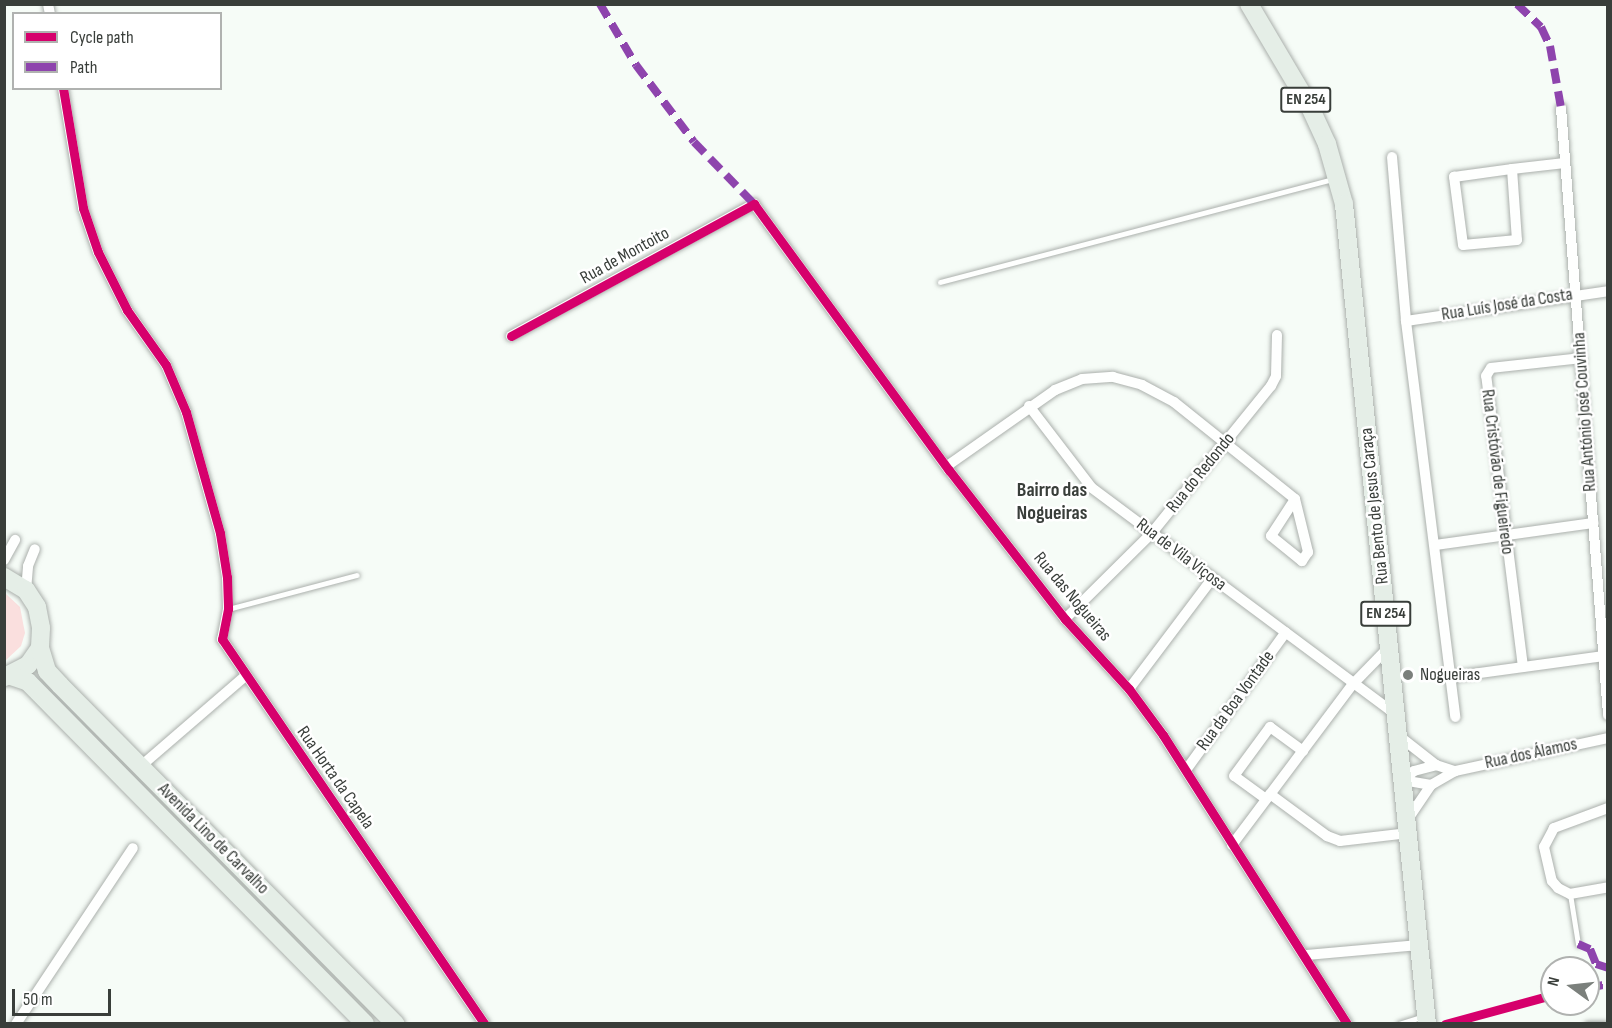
<!DOCTYPE html>
<html>
<head>
<meta charset="utf-8">
<style>
	body { margin:0 }
	#map { position:relative; width:1612px; height:1028px; overflow:hidden; background:#f6fcf7; font-family:"Sofia Sans Condensed",sans-serif }
	div>[style] { position:absolute }
	.green>* { inset:0; background:#fadfde }
	.roads { filter:drop-shadow(0 0 2px #abb0ac) drop-shadow(0 0 2px #abb0ac) }
	.service>* { height:5px; margin:-2.5px; padding:0 2.5px; transform-origin:2.5px; border-radius:2.5px; background:#fefffe }
	.minor>* { height:10px; margin:-5px; padding:0 5px; transform-origin:5px; border-radius:5px; background:#fefffe }
	.primary>* { height:18px; margin:-9px; padding:0 9px; transform-origin:9px; border-radius:9px; background:#e5eee7 }
	.quiet>* { height:8px; margin-top:-4px; transform-origin:0; background:repeating-linear-gradient(90deg,#8e44ad 0 15px,transparent 0 23px) }
	.cycleway>* { height:9px; margin:-4.5px; padding:0 4.5px; transform-origin:4.5px; border-radius:4.5px; background:#d6006c }
	.dots>* { width:16px; height:16px; translate:-50% -50%; box-sizing:border-box; border:3px solid #fff; border-radius:50% }
	span { translate:-50% -50%; white-space:nowrap; text-align:center; line-height:1.15; -webkit-text-stroke:5px #fff; paint-order:stroke }
	.shield-label span { padding:2px 4px; background:#fff; border:2px solid; border-radius:4px; -webkit-text-stroke-width:0 }
	.shield-label { font-size:16px; color:#393e3a; font-weight:700 }
	.street-label { font-size:18px; color:#393e3a }
	.poi-label { font-size:18px; color:#393e3a }
	.left { translate:0 -50%; text-align:left }
	.neighbourhood-label { font-size:20px; color:#393e3a; font-weight:700 }
	.frame { position:absolute; inset:0; border:6px solid #393e3a; pointer-events:none }
	.legend { position:absolute; left:12px; top:12px; width:210px; height:78px; box-sizing:border-box; background:#fff; border:2px solid #b0b2b0; margin:0; padding:8px 10px; list-style:none; font-size:18px; color:#393e3a }
	.legend li { display:flex; align-items:center; gap:12px; height:30px }
	.legend b { width:30px; border:2px solid #b0b2b0 }
	.north { position:absolute; left:1540px; top:956px; width:60px; height:60px; box-sizing:border-box; background:#fff; border:2px solid #b0b2b0; border-radius:50%; rotate:285deg; font-size:16px; font-weight:700; line-height:24px; text-align:center; color:#393e3a }
	.north::after { content:''; display:block; margin:auto; width:21px; height:27px; background:#7b807c; clip-path:polygon(50% 0,100% 100%,50% 72%,0 100%) }
	.scale { position:absolute; left:12px; top:989px; width:99px; height:27px; box-sizing:border-box; border:3px solid #393e3a; border-top:0; padding-left:8px; font-size:18px; line-height:21px; white-space:nowrap; color:#393e3a; -webkit-text-stroke:4px #fff; paint-order:stroke }
</style>
</head>
<body>
<div id="map">
	<div class="green">
		<i style="clip-path:polygon(5px 593px,20px 607px,25px 633px,21px 646px,5px 661px)"></i>
	</div>
	<div class="roads">
		<div class="service">
			<i style="left:940px;top:282px;width:407px;rotate:-14.7deg"></i>
			<i style="left:228px;top:609px;width:133px;rotate:-14.8deg"></i>
			<i style="left:1570px;top:894px;width:51px;rotate:80.9deg"></i>
			<i style="left:1399px;top:1024px;width:25px;rotate:-18deg"></i>
			<i style="left:1587px;top:1024px;width:19px"></i>
		</div>
		<div class="minor">
			<i style="left:48px;top:4px;width:10px;rotate:79deg"></i>
			<i style="left:63px;top:88px;width:122px;rotate:80.5deg"></i>
			<i style="left:83px;top:208px;width:46px;rotate:71.2deg"></i>
			<i style="left:98px;top:252px;width:65px;rotate:63.4deg"></i>
			<i style="left:127px;top:310px;width:67px;rotate:54.7deg"></i>
			<i style="left:166px;top:365px;width:51px;rotate:66.9deg"></i>
			<i style="left:186px;top:412px;width:126px;rotate:74.3deg"></i>
			<i style="left:220px;top:533px;width:45px;rotate:81deg"></i>
			<i style="left:227px;top:577px;width:32px;rotate:88deg"></i>
			<i style="left:228px;top:609px;width:31px;rotate:101deg"></i>
			<i style="left:222px;top:639px;width:466px;rotate:55.7deg"></i>
			<i style="left:1561px;top:108px;width:609px;rotate:85.57deg"></i>
			<i style="left:1392px;top:157px;width:165px;rotate:85.1deg"></i>
			<i style="left:1406px;top:321px;width:399px;rotate:82.9deg"></i>
			<i style="left:1512px;top:169px;width:71px;rotate:86deg"></i>
			<i style="left:1517px;top:240px;width:54px;rotate:174.7deg"></i>
			<i style="left:1463px;top:245px;width:69px;rotate:-97.5deg"></i>
			<i style="left:1454px;top:177px;width:59px;rotate:-7.9deg"></i>
			<i style="left:1512px;top:169px;width:53px;rotate:-6.5deg"></i>
			<i style="left:1406px;top:321px;width:204px;rotate:-8.4deg"></i>
			<i style="left:511px;top:336px;width:277px;rotate:-28.5deg"></i>
			<i style="left:754px;top:204px;width:330px;rotate:53.8deg"></i>
			<i style="left:949px;top:470px;width:189px;rotate:52.1deg"></i>
			<i style="left:1065px;top:619px;width:95px;rotate:47.6deg"></i>
			<i style="left:1129px;top:689px;width:57px;rotate:53.5deg"></i>
			<i style="left:1163px;top:735px;width:343px;rotate:57.5deg"></i>
			<i style="left:1029px;top:406px;width:103px;rotate:52.5deg"></i>
			<i style="left:1092px;top:488px;width:379px;rotate:36.7deg"></i>
			<i style="left:947px;top:466px;width:132px;rotate:-35.1deg"></i>
			<i style="left:1055px;top:390px;width:29px;rotate:-22deg"></i>
			<i style="left:1082px;top:379px;width:31px;rotate:-4deg"></i>
			<i style="left:1113px;top:377px;width:30px;rotate:15deg"></i>
			<i style="left:1142px;top:385px;width:36px;rotate:28deg"></i>
			<i style="left:1174px;top:402px;width:155px;rotate:38.7deg"></i>
			<i style="left:1295px;top:499px;width:55px;rotate:76.2deg"></i>
			<i style="left:1308px;top:552px;width:11px;rotate:124deg"></i>
			<i style="left:1302px;top:561px;width:40px;rotate:-141deg"></i>
			<i style="left:1271px;top:536px;width:44px;rotate:-57deg"></i>
			<i style="left:1435px;top:545px;width:160px;rotate:-7.9deg"></i>
			<i style="left:4px;top:560px;width:23px;rotate:-61deg"></i>
			<i style="left:26px;top:590px;width:24px;rotate:-85deg"></i>
			<i style="left:28px;top:566px;width:18px;rotate:-68deg"></i>
			<i style="left:1065px;top:619px;width:121px;rotate:-44.7deg"></i>
			<i style="left:1151px;top:534px;width:191px;rotate:-51deg"></i>
			<i style="left:1271px;top:386px;width:11px;rotate:-63deg"></i>
			<i style="left:1276px;top:376px;width:41px;rotate:-88.6deg"></i>
			<i style="left:1523px;top:667px;width:293px;rotate:-97.2deg"></i>
			<i style="left:1486px;top:376px;width:9px;rotate:-58deg"></i>
			<i style="left:1491px;top:368px;width:91px;rotate:-6.3deg"></i>
			<i style="left:1450px;top:677px;width:154px;rotate:-7.8deg"></i>
			<i style="left:1129px;top:689px;width:138px;rotate:-53deg"></i>
			<i style="left:1399px;top:736px;width:47px;rotate:38.1deg"></i>
			<i style="left:1436px;top:765px;width:20px;rotate:18deg"></i>
			<i style="left:141px;top:766px;width:136px;rotate:-40.8deg"></i>
			<i style="left:1186px;top:770px;width:170px;rotate:-54.1deg"></i>
			<i style="left:1431px;top:785px;width:27px;rotate:-170deg"></i>
			<i style="left:1404px;top:780px;width:13px;rotate:-42deg"></i>
			<i style="left:1414px;top:771px;width:23px;rotate:-15deg"></i>
			<i style="left:1270px;top:794px;width:71px;rotate:36.4deg"></i>
			<i style="left:1327px;top:836px;width:14px;rotate:21deg"></i>
			<i style="left:1340px;top:841px;width:69px;rotate:-6.6deg"></i>
			<i style="left:1266px;top:799px;width:39px;rotate:-144deg"></i>
			<i style="left:1234px;top:776px;width:61px;rotate:-53.7deg"></i>
			<i style="left:1270px;top:727px;width:41px;rotate:36deg"></i>
			<i style="left:1608px;top:808px;width:58px;rotate:159.7deg"></i>
			<i style="left:1554px;top:828px;width:21px;rotate:118deg"></i>
			<i style="left:1544px;top:847px;width:35px;rotate:77deg"></i>
			<i style="left:1552px;top:881px;width:9px;rotate:49deg"></i>
			<i style="left:1558px;top:888px;width:13px;rotate:27deg"></i>
			<i style="left:1570px;top:894px;width:39px;rotate:-10deg"></i>
			<i style="left:1408px;top:819px;width:41px;rotate:-55.9deg"></i>
			<i style="left:1431px;top:785px;width:28px;rotate:-30deg"></i>
			<i style="left:1455px;top:771px;width:157px;rotate:-12.2deg"></i>
			<i style="left:1232px;top:845px;width:200px;rotate:-53.1deg"></i>
			<i style="left:1352px;top:685px;width:54px;rotate:-45.7deg"></i>
			<i style="left:1306px;top:955px;width:111px;rotate:-5.1deg"></i>
			<i style="left:16px;top:1024px;width:211px;rotate:-56.4deg"></i>
		</div>
		<div class="primary">
			<i style="left:1249px;top:4px;width:120px;rotate:59.4deg"></i>
			<i style="left:1310px;top:107px;width:41px;rotate:65.3deg"></i>
			<i style="left:1327px;top:144px;width:62px;rotate:74.2deg"></i>
			<i style="left:1344px;top:204px;width:824px;rotate:84.22deg"></i>
			<i style="left:4px;top:577px;width:26px;rotate:31deg"></i>
			<i style="left:26px;top:590px;width:20px;rotate:57deg"></i>
			<i style="left:37px;top:607px;width:21px;rotate:79deg"></i>
			<i style="left:41px;top:628px;width:20px;rotate:93deg"></i>
			<i style="left:40px;top:648px;width:21px;rotate:125deg"></i>
			<i style="left:28px;top:665px;width:27px;rotate:153deg"></i>
			<i style="left:40px;top:648px;width:24px;rotate:73deg"></i>
			<i style="left:47px;top:671px;width:19px;rotate:47deg"></i>
			<i style="left:60px;top:685px;width:477px;rotate:45.3deg"></i>
			<i style="left:11px;top:676px;width:18px;rotate:19deg"></i>
			<i style="left:28px;top:682px;width:480px;rotate:45.4deg"></i>
		</div>
	</div>
	<div class="quiet">
		<i style="left:600px;top:4px;width:71px;rotate:59.5deg"></i>
		<i style="left:636px;top:65px;width:96px;rotate:53deg"></i>
		<i style="left:694px;top:142px;width:86px;rotate:45.9deg"></i>
		<i style="left:1517px;top:4px;width:33px;rotate:44deg"></i>
		<i style="left:1541px;top:27px;width:21px;rotate:65deg"></i>
		<i style="left:1550px;top:46px;width:63px;rotate:79.9deg"></i>
		<i style="left:1578px;top:944px;width:13px;rotate:23deg"></i>
		<i style="left:1590px;top:949px;width:16px;rotate:68deg"></i>
		<i style="left:1596px;top:964px;width:13px;rotate:18deg"></i>
		<i style="left:1588px;top:988px;width:20px;rotate:-11deg"></i>
	</div>
	<div class="cycleway">
		<i style="left:63px;top:88px;width:122px;rotate:80.5deg"></i>
		<i style="left:83px;top:208px;width:46px;rotate:71.2deg"></i>
		<i style="left:98px;top:252px;width:65px;rotate:63.4deg"></i>
		<i style="left:127px;top:310px;width:67px;rotate:54.7deg"></i>
		<i style="left:166px;top:365px;width:51px;rotate:66.9deg"></i>
		<i style="left:186px;top:412px;width:126px;rotate:74.3deg"></i>
		<i style="left:220px;top:533px;width:45px;rotate:81deg"></i>
		<i style="left:227px;top:577px;width:32px;rotate:88deg"></i>
		<i style="left:228px;top:609px;width:31px;rotate:101deg"></i>
		<i style="left:222px;top:639px;width:466px;rotate:55.7deg"></i>
		<i style="left:511px;top:336px;width:277px;rotate:-28.5deg"></i>
		<i style="left:754px;top:204px;width:330px;rotate:53.8deg"></i>
		<i style="left:949px;top:470px;width:189px;rotate:52.1deg"></i>
		<i style="left:1065px;top:619px;width:95px;rotate:47.6deg"></i>
		<i style="left:1129px;top:689px;width:57px;rotate:53.5deg"></i>
		<i style="left:1163px;top:735px;width:343px;rotate:57.5deg"></i>
		<i style="left:1445px;top:1024px;width:111px;rotate:-15.2deg"></i>
	</div>
	<div class="dots">
		<i style="left:1408px;top:675px;background:#7b807c"></i>
	</div>
	<div class="shield-label">
		<span style="left:1306px;top:100px">EN 254</span>
		<span style="left:1386px;top:614px">EN 254</span>
	</div>
	<div class="street-label">
		<span style="left:625px;top:256px;rotate:-29deg">Rua de Montoito</span>
		<span style="left:1507px;top:305px;rotate:-9deg">Rua Luís José da Costa</span>
		<span style="left:1585px;top:412px;rotate:-94deg">Rua António José Couvinha</span>
		<span style="left:1497px;top:472px;rotate:83deg">Rua Cristóvão de Figueiredo</span>
		<span style="left:1201px;top:473px;rotate:-51deg">Rua do Redondo</span>
		<span style="left:1375px;top:506px;rotate:-96deg">Rua Bento de Jesus Caraça</span>
		<span style="left:1181px;top:555px;rotate:37deg">Rua de Vila Viçosa</span>
		<span style="left:1072px;top:597px;rotate:50deg">Rua das Nogueiras</span>
		<span style="left:1236px;top:701px;rotate:-54deg">Rua da Boa Vontade</span>
		<span style="left:1531px;top:754px;rotate:-12deg">Rua dos Álamos</span>
		<span style="left:335px;top:778px;rotate:55deg">Rua Horta da Capela</span>
		<span style="left:213px;top:839px;rotate:45deg">Avenida Lino de Carvalho</span>
	</div>
	<div class="poi-label">
		<span class="left" style="left:1420px;top:675px">Nogueiras</span>
	</div>
	<div class="neighbourhood-label">
		<span style="left:1052px;top:502px">Bairro das<br>Nogueiras</span>
	</div>
	<div class="frame"></div>
	<ul class="legend">
	<li><b style="height:8px;background:#d6006c"></b>Cycle path</li>
	<li><b style="height:8px;background:#8e44ad"></b>Path</li>
	</ul>
	<div class="north">N</div>
	<div class="scale">50 m</div>
</div>
</body>
</html>
